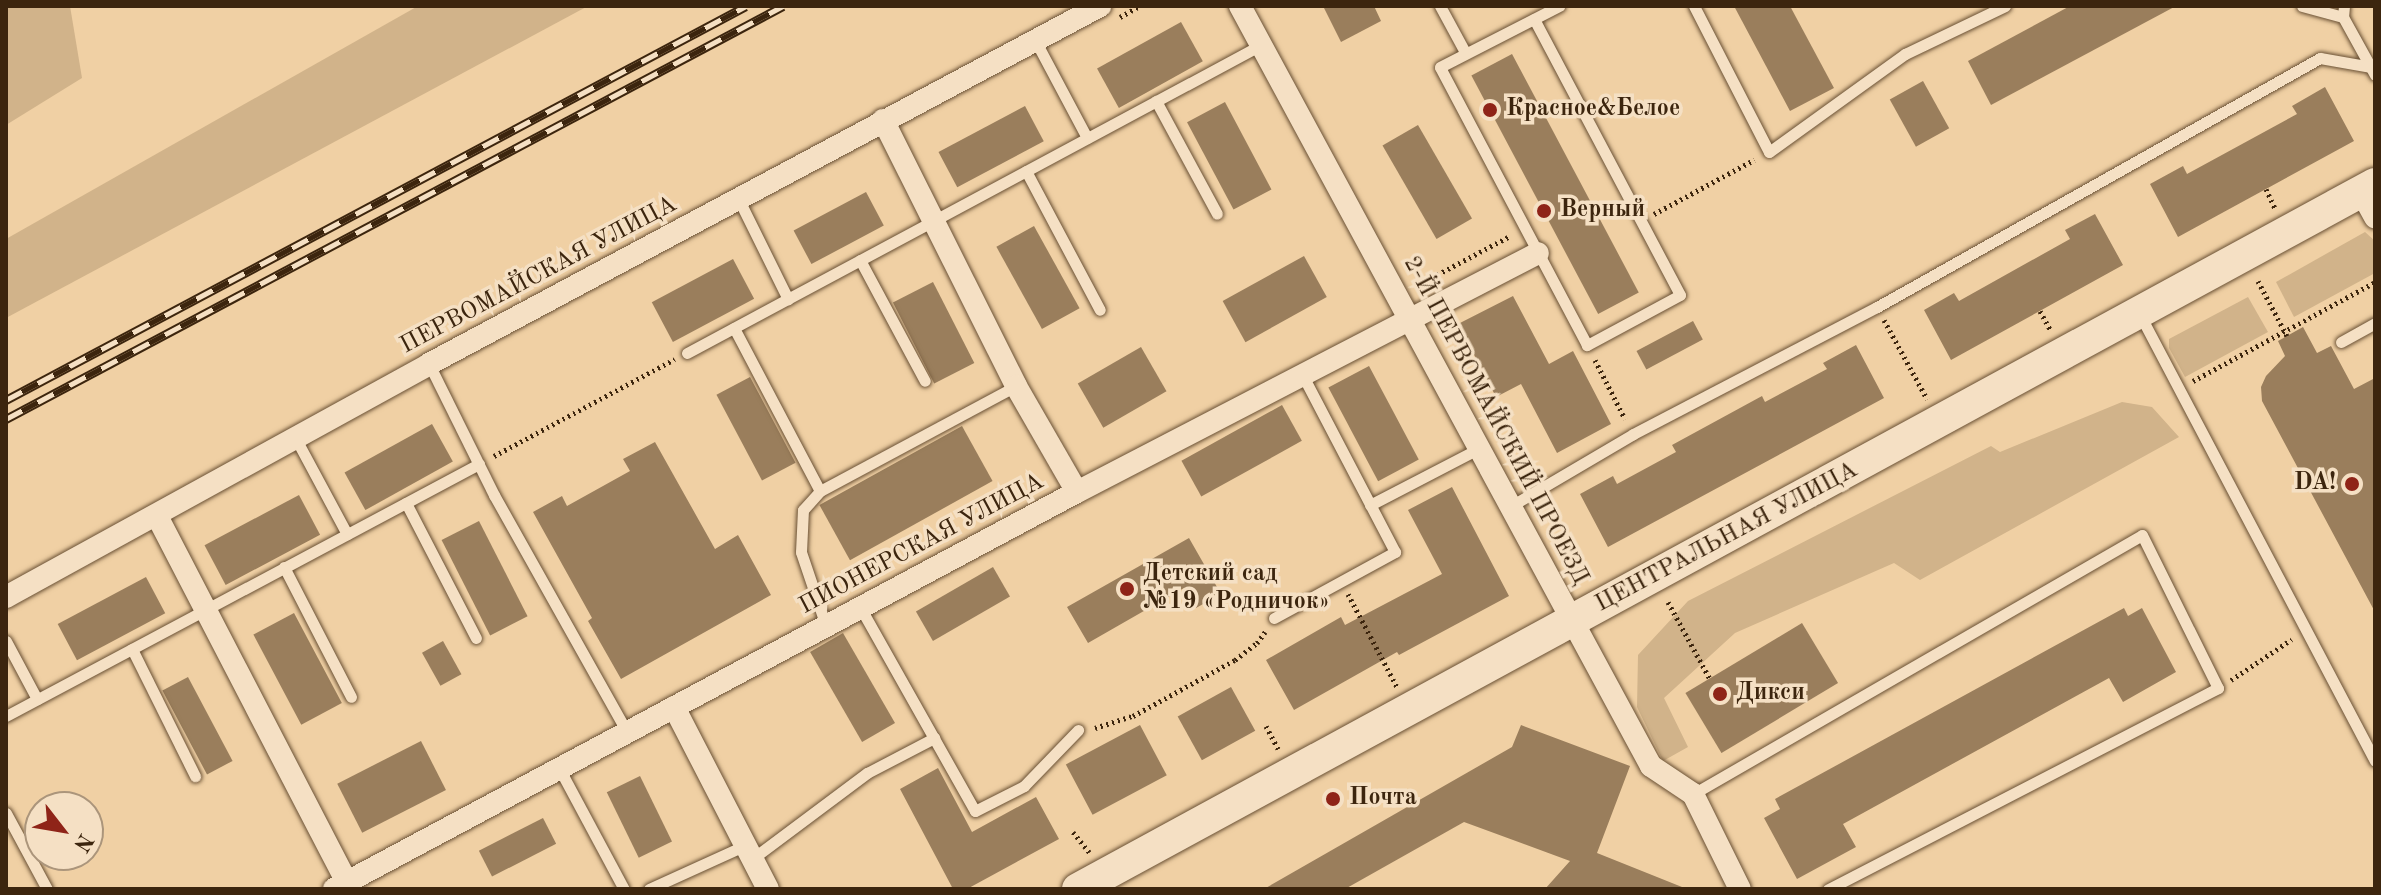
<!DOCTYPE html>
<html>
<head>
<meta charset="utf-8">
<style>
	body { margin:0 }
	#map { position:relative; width:2381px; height:895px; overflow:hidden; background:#f0d0a4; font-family:"Old Standard TT",serif }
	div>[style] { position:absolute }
	.green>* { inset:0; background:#d1b38a }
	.building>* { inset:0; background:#9a7e5c; transform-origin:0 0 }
	.path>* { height:5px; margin-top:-2.5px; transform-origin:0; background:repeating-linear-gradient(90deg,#3c250e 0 2px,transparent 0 6px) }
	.roads { filter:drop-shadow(0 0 2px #695034) drop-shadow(0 0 2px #695034) }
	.lane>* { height:11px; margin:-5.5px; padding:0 5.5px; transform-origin:5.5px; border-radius:5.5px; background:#f5e0c4 }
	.street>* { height:22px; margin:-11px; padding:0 11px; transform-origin:11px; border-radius:11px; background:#f5e0c4 }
	.secondary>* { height:32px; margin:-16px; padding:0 16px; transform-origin:16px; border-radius:16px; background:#f5e0c4 }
	.rail>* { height:9px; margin-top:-4.5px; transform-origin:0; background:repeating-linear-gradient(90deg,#f5e0c4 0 18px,#3c250e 0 36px); box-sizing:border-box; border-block:2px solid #3c250e }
	.dots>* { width:22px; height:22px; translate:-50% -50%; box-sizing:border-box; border:4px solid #f5e0c4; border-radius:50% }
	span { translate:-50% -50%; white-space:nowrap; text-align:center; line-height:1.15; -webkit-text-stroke:7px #f5e0c4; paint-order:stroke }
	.poi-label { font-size:24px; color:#3c250e; font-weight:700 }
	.left { translate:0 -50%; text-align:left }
	.right { translate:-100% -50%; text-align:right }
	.street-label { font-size:24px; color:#3c250e }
	.frame { position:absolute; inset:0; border:8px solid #3c250e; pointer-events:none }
	.north { position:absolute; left:24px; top:791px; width:80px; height:80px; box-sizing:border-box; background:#f5e0c4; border:2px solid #ab957b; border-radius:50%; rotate:121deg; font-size:22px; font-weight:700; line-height:32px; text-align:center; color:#3c250e }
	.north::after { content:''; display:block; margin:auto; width:28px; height:36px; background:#8f2418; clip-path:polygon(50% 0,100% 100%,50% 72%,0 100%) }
</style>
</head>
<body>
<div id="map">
	<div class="green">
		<i style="clip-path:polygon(6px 6px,70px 6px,82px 78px,6px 125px)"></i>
		<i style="clip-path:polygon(418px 6px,588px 6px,6px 318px,6px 239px)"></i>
		<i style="clip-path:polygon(2365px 232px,2375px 241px,2375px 273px,2294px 317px,2276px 282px)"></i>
		<i style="clip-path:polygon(2248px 297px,2268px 332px,2185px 377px,2169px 348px,2169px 339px)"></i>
		<i style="clip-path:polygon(2122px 402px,2152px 407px,2179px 437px,1920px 580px,1894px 563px,1735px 633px,1664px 698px,1688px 747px,1663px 761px,1637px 707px,1638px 655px,1688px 601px,1991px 446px,2000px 452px)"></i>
	</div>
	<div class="building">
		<i style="clip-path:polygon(1323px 6px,1374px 6px,1381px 21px,1341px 42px)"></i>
		<i style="clip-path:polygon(1734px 6px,1790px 6px,1834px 88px,1790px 111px)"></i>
		<i style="clip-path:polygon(2070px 6px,2176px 6px,1991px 105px,1968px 61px)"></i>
		<i style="left:1181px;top:22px;width:45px;height:96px;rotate:61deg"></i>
		<i style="left:1512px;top:54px;width:270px;height:46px;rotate:62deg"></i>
		<i style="left:1923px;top:81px;width:54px;height:38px;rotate:61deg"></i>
		<i style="clip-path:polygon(2325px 87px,2354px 141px,2178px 237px,2150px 184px,2183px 166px,2187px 174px,2297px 114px,2292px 106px)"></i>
		<i style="left:1225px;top:102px;width:99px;height:43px;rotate:62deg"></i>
		<i style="left:1025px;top:106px;width:40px;height:98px;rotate:62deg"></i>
		<i style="left:1418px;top:125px;width:108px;height:41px;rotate:60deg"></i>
		<i style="left:866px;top:192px;width:38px;height:82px;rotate:62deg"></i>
		<i style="clip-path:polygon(2095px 214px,2123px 265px,1951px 360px,1924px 310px,1954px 293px,1959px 301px,2070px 239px,2065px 230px)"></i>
		<i style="left:1034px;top:226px;width:94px;height:43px;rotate:61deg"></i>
		<i style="left:1304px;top:256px;width:47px;height:93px;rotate:61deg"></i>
		<i style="left:733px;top:259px;width:45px;height:92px;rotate:62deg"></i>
		<i style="left:933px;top:282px;width:91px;height:45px;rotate:63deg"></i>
		<i style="clip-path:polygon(1513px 296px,1549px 364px,1573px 351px,1611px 424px,1557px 453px,1521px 384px,1496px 397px,1458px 324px)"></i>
		<i style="left:1693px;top:321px;width:21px;height:64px;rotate:62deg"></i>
		<i style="clip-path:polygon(2303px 327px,2317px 353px,2331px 346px,2354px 389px,2375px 378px,2375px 612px,2262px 401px,2261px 387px,2266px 376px,2285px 356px,2278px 341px)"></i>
		<i style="clip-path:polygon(1856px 345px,1884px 398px,1608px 547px,1580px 494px,1613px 476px,1617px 484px,1676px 452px,1672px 445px,1762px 396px,1765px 402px,1827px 369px,1823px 363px)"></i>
		<i style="left:1141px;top:347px;width:51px;height:73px;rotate:60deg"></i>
		<i style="left:1369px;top:366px;width:106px;height:46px;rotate:62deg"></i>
		<i style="left:750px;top:377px;width:97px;height:38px;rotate:62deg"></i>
		<i style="left:1282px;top:405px;width:41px;height:115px;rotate:61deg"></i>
		<i style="left:432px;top:424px;width:43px;height:100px;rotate:61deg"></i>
		<i style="left:962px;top:426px;width:63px;height:163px;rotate:61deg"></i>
		<i style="clip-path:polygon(655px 442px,715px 549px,738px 535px,771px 595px,621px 679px,588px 621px,592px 618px,533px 512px,562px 496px,567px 506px,630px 471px,623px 459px)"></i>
		<i style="clip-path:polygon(1452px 487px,1509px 596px,1399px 655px,1397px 652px,1294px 710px,1266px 660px,1341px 617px,1345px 625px,1442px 574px,1408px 510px)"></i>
		<i style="left:299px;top:495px;width:45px;height:107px;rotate:62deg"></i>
		<i style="left:479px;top:521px;width:107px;height:42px;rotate:63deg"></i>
		<i style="clip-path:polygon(1189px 538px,1221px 594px,1196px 608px,1184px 588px,1088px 643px,1067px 607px)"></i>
		<i style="left:993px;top:567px;width:34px;height:89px;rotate:60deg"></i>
		<i style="left:146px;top:577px;width:41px;height:100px;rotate:62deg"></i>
		<i style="clip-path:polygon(2124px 608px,2128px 616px,2142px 608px,2176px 672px,2123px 702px,2109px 678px,1843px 824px,1856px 847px,1797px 879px,1764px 818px,1780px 809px,1775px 799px)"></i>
		<i style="left:294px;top:613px;width:102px;height:46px;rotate:62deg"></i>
		<i style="left:1802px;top:623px;width:70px;height:136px;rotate:59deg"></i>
		<i style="left:843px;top:633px;width:104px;height:38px;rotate:60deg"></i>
		<i style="left:443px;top:641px;width:38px;height:24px;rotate:61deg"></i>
		<i style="left:188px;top:677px;width:95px;height:29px;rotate:62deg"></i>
		<i style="left:1231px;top:687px;width:50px;height:61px;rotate:61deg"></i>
		<i style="left:1140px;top:725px;width:57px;height:84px;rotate:62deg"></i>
		<i style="clip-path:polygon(1521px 725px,1630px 766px,1597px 853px,1687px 889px,1545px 889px,1570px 861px,1464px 822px,1345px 889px,1264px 889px,1512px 747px)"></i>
		<i style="left:421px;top:741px;width:55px;height:94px;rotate:63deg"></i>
		<i style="clip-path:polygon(938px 768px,972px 832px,1036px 797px,1059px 839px,967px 889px,953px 889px,900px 789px)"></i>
		<i style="left:640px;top:776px;width:73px;height:37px;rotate:64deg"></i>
		<i style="left:543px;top:818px;width:29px;height:72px;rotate:63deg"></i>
	</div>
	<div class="path">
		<i style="left:1120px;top:17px;width:23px;rotate:-29deg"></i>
		<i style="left:2266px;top:189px;width:23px;rotate:65deg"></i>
		<i style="left:1654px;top:214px;width:114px;rotate:-28.4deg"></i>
		<i style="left:2258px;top:281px;width:62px;rotate:62.2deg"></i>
		<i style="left:1416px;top:286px;width:106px;rotate:-28deg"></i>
		<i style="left:2040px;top:311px;width:23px;rotate:61deg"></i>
		<i style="left:1884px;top:320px;width:90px;rotate:61.4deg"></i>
		<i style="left:1595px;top:360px;width:66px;rotate:63deg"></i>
		<i style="left:2193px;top:381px;width:207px;rotate:-28.5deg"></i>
		<i style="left:494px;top:456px;width:205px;rotate:-28.2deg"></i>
		<i style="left:1348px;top:594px;width:105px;rotate:62.2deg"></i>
		<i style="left:1668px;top:602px;width:88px;rotate:61.4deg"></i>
		<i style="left:2231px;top:680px;width:73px;rotate:-33.9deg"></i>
		<i style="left:1266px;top:726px;width:26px;rotate:62deg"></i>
		<i style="left:1095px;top:728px;width:40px;rotate:-18deg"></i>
		<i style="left:1133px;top:716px;width:116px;rotate:-28.8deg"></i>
		<i style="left:1235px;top:660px;width:28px;rotate:-38deg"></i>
		<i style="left:1257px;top:643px;width:14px;rotate:-54deg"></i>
		<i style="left:1073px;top:832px;width:26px;rotate:51deg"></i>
	</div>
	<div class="roads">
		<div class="lane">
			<i style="left:1440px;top:6px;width:52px;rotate:61.5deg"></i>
			<i style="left:1694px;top:6px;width:164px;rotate:62.8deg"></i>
			<i style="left:1769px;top:152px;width:168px;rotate:-35.8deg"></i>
			<i style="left:1905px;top:54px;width:111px;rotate:-25.6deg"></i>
			<i style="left:2302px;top:6px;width:42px;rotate:15deg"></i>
			<i style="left:2344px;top:6px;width:11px;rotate:95deg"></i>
			<i style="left:2343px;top:17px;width:66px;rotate:61.1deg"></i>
			<i style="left:1534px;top:19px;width:312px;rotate:62.1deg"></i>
			<i style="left:1680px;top:295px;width:106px;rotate:151.7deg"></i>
			<i style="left:1587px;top:345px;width:314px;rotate:-117.9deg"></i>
			<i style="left:1440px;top:67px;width:134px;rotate:-27.1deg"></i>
			<i style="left:1035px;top:40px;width:111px;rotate:62deg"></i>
			<i style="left:1156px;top:101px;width:128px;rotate:61.6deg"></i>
			<i style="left:1026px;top:171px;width:157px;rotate:62deg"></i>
			<i style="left:738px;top:198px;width:113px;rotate:63.7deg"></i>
			<i style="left:860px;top:260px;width:137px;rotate:61.8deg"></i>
			<i style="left:2139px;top:313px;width:506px;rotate:62.22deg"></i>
			<i style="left:734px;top:328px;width:184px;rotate:62.2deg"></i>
			<i style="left:2341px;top:342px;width:39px;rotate:-29deg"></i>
			<i style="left:687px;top:353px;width:651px;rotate:-28.22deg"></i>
			<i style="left:429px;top:364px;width:146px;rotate:63.6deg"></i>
			<i style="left:494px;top:495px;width:272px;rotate:60.7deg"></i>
			<i style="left:296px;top:439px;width:108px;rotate:61.8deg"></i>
			<i style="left:406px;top:503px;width:152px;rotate:62.6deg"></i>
			<i style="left:1370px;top:505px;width:124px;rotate:-27.4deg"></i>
			<i style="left:1511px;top:506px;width:142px;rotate:-30.5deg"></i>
			<i style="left:1633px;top:434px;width:275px;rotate:-27.5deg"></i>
			<i style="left:1877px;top:307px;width:508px;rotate:-29.34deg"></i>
			<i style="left:2320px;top:58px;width:52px;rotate:10deg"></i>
			<i style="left:284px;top:567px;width:146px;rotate:62.7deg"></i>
			<i style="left:860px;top:607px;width:234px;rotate:60.6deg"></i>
			<i style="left:975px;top:811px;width:55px;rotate:-27deg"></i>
			<i style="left:1024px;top:786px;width:78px;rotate:-46deg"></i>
			<i style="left:1274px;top:618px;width:138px;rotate:-28.6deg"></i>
			<i style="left:1395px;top:552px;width:199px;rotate:-117.6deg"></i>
			<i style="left:826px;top:626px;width:78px;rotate:-108.7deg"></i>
			<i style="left:801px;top:552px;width:42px;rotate:-87.3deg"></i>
			<i style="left:803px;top:510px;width:25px;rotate:-48deg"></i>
			<i style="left:820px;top:491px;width:222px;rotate:-28.2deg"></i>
			<i style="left:6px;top:641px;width:66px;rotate:61.9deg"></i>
			<i style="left:132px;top:649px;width:142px;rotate:63.6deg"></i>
			<i style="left:6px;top:716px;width:536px;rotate:-28.05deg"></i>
			<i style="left:559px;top:768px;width:137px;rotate:61.8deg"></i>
			<i style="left:1693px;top:794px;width:518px;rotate:-29.98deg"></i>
			<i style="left:2142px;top:535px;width:171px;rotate:63.6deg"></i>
			<i style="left:2218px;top:688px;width:439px;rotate:152.7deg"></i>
			<i style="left:6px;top:813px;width:86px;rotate:61.7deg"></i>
			<i style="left:752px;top:859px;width:144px;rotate:-36.8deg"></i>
			<i style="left:867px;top:773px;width:76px;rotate:-27.6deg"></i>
			<i style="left:649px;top:889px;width:107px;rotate:-24.4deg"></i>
		</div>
		<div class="street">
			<i style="left:1240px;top:6px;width:864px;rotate:61.6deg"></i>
			<i style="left:1651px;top:766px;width:50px;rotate:33.7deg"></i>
			<i style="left:1693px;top:794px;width:106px;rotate:63.7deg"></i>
			<i style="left:883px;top:120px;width:297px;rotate:63.4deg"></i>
			<i style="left:1016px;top:386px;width:122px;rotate:60.1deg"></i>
			<i style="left:2361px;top:192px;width:29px;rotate:61deg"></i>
			<i style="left:157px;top:516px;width:412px;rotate:62.6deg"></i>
			<i style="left:6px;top:597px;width:483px;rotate:-28.8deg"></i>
			<i style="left:429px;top:364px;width:761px;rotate:-28.08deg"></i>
			<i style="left:674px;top:707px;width:205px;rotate:62.7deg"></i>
			<i style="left:334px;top:889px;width:842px;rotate:-28.12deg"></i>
			<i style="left:1077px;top:492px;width:519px;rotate:-27.4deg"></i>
		</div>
		<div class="secondary">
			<i style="left:1078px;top:889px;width:1476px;rotate:-28.53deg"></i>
		</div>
	</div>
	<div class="rail">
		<i style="left:6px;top:400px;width:838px;rotate:-28.03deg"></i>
		<i style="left:6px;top:419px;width:880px;rotate:-27.99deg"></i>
	</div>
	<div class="dots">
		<i style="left:1490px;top:110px;background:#8f2418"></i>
		<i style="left:1544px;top:211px;background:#8f2418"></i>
		<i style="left:2352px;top:484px;background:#8f2418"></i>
		<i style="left:1127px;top:589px;background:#8f2418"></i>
		<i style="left:1720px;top:694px;background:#8f2418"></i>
		<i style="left:1333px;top:799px;background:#8f2418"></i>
	</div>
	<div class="poi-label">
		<span class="left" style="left:1506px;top:110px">Красное&amp;Белое</span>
		<span class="left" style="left:1560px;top:211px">Верный</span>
		<span class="right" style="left:2336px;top:484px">DA!</span>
		<span class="left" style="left:1143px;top:589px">Детский сад<br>№19 «Родничок»</span>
		<span class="left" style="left:1736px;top:694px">Дикси</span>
		<span class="left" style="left:1349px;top:799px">Почта</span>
	</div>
	<div class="street-label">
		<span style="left:539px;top:276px;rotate:-28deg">ПЕРВОМАЙСКАЯ УЛИЦА</span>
		<span style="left:1495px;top:421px;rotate:62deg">2-Й ПЕРВОМАЙСКИЙ ПРОЕЗД</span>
		<span style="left:1727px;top:538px;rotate:-28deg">ЦЕНТРАЛЬНАЯ УЛИЦА</span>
		<span style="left:922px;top:545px;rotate:-28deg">ПИОНЕРСКАЯ УЛИЦА</span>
	</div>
	<div class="frame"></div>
	<div class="north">N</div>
</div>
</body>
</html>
